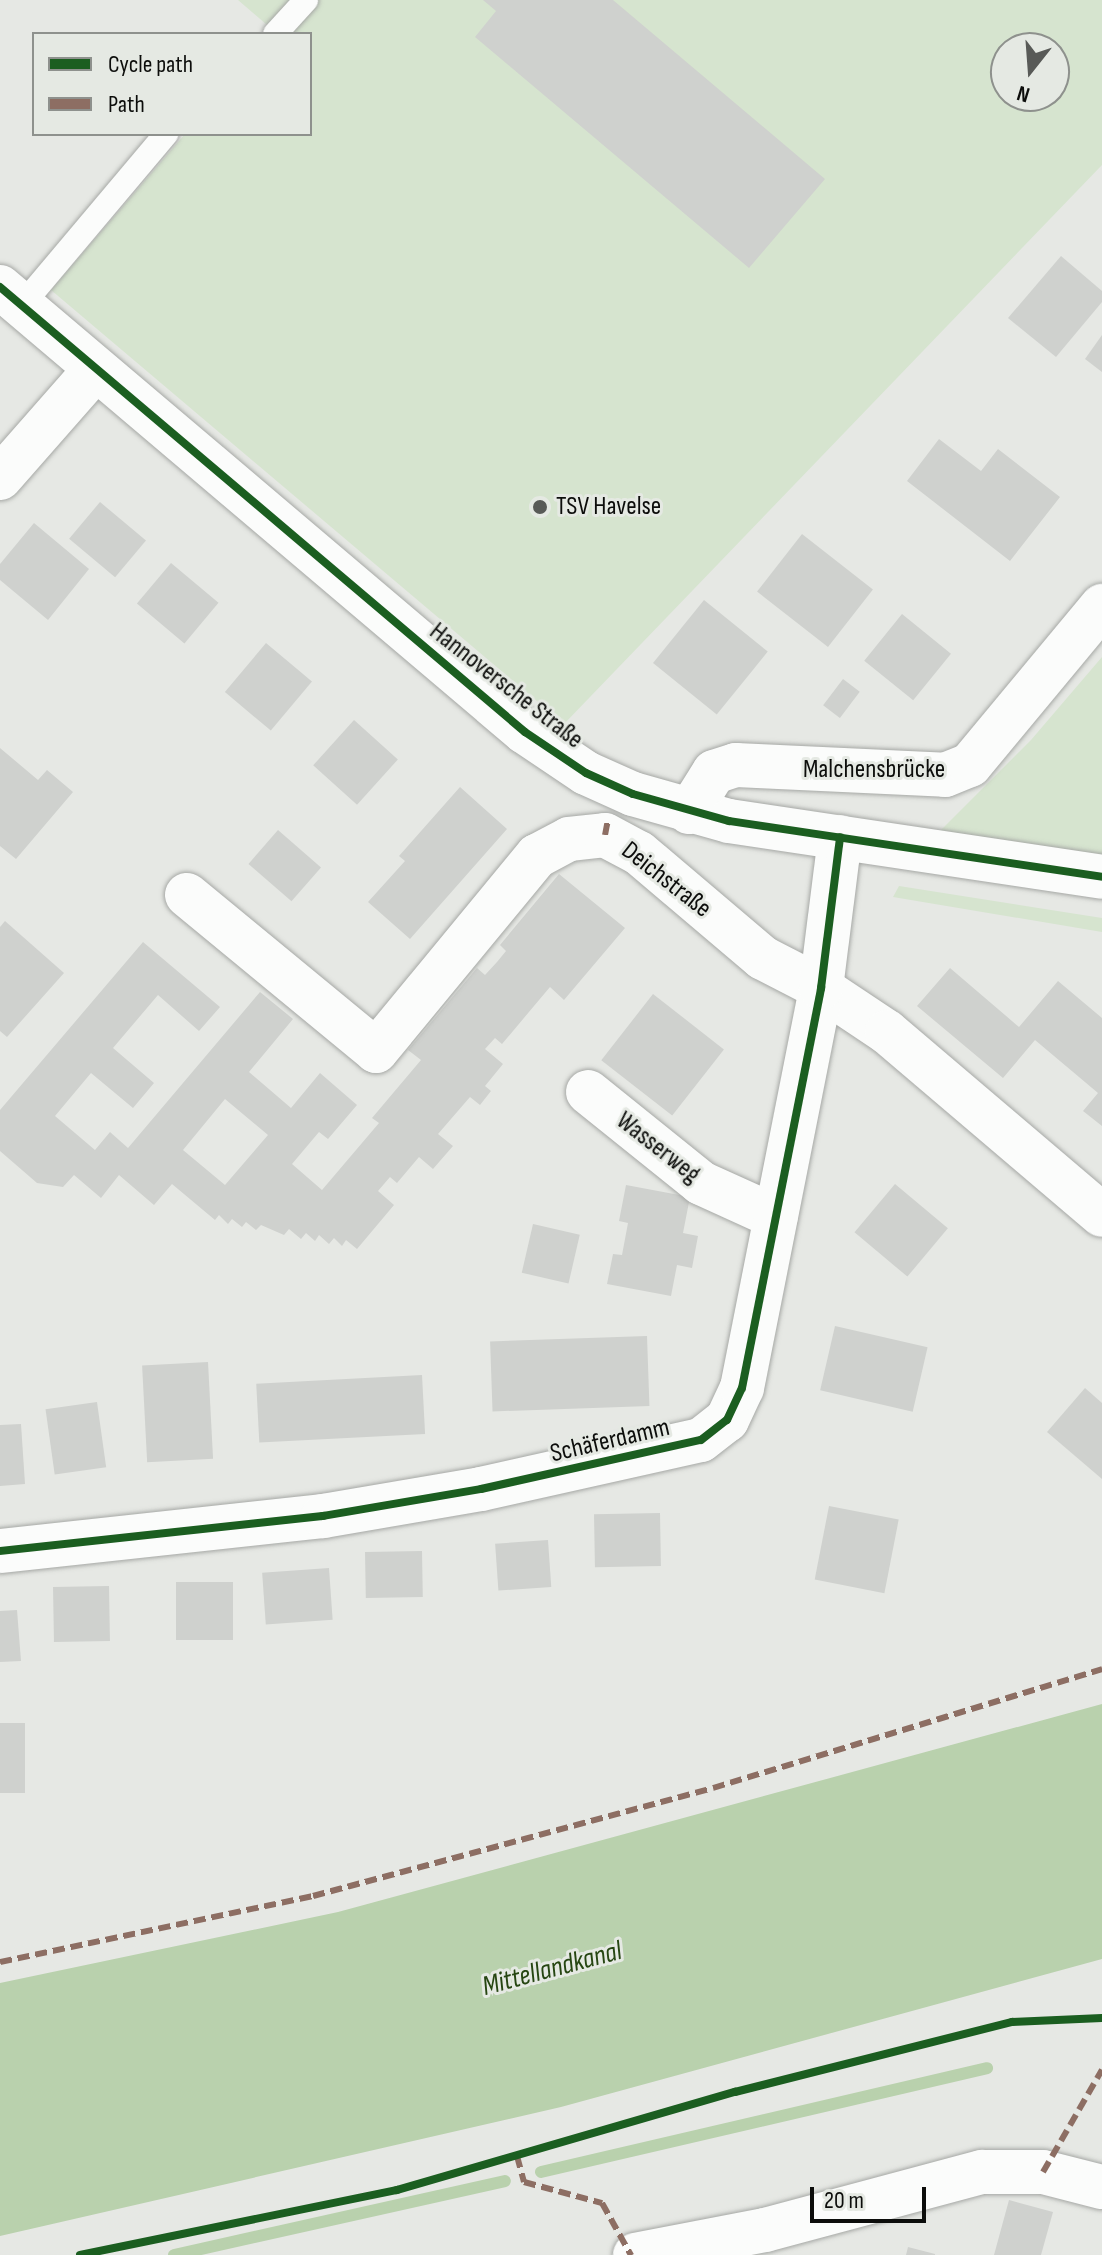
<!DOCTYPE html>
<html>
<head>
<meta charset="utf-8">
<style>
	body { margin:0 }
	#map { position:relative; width:1102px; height:2255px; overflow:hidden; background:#e6e8e4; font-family:"Sofia Sans Condensed",sans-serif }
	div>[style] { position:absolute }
	.green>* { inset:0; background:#d6e4cf }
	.water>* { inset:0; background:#b9d1ad }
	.stream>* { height:12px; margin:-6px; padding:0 6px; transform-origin:6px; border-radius:6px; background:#b9d1ad }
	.building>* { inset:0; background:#cfd1ce; transform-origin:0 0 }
	.roads { filter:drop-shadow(0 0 2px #a6a8a5) drop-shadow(0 0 2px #a6a8a5) }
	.service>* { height:24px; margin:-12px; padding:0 12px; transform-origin:12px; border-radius:12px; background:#fbfcfb }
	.minor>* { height:44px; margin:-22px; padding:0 22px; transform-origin:22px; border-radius:22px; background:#fbfcfb }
	.tertiary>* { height:44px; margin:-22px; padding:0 22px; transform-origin:22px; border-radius:22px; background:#fbfcfb }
	.quiet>* { height:6px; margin-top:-3px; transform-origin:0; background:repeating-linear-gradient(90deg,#8d6e63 0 12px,transparent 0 18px) }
	.cycleway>* { height:8px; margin:-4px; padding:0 4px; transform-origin:4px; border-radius:4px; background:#1b5e20 }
	.dots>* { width:22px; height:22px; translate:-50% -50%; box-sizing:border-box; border:4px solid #e5e9e3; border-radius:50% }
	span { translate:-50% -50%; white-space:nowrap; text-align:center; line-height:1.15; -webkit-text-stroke:6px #e5e9e3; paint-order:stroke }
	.poi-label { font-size:26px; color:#0c0d0b }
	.left { translate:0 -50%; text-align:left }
	.street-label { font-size:26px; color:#0c0d0b }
	.water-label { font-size:28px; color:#264612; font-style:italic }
	.legend { position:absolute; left:32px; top:32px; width:280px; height:104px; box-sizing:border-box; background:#e5e9e3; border:2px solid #8e918d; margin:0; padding:10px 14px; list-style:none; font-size:24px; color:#0c0d0b }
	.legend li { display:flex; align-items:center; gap:16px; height:40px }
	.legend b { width:40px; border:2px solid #8e918d }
	.north { position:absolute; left:990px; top:32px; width:80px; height:80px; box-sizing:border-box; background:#e5e9e3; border:2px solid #8e918d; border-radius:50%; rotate:197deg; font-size:22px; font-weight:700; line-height:32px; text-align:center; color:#0c0d0b }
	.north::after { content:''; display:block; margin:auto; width:28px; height:36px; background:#585a57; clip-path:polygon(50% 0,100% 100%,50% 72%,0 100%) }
	.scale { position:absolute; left:810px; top:2187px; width:116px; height:36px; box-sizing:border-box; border:4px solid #0c0d0b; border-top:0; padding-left:10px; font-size:24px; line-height:28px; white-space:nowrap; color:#0c0d0b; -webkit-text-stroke:6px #e5e9e3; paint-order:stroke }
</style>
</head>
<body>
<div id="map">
	<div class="green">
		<i style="clip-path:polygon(evenodd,238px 0,1102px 0,1102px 165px,564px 724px,51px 290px,185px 134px,310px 134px,310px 34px,270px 34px,273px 30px,238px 0,1006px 48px,1054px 48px,1054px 96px,1006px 96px,1006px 48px)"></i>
		<i style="clip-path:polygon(1102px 657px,1102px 857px,939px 832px,1031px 740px)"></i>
		<i style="clip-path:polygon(899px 886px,1102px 918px,1102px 932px,893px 897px)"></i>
	</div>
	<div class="water">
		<i style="clip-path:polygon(1102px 1704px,1102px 1959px,561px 2107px,0 2236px,0 1983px,338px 1912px)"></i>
	</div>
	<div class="stream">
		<i style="left:541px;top:2172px;width:458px;rotate:-13.1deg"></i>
		<i style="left:174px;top:2255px;width:339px;rotate:-12.6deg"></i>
	</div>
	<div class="building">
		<i style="clip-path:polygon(483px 0,613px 0,825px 179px,749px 268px,475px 37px,496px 11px)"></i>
		<i style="clip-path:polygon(1061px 256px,1102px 291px,1102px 302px,1056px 357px,1008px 318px)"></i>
		<i style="clip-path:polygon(1102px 335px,1102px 372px,1085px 359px)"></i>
		<i style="clip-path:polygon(939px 439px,981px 471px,998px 449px,1060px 497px,1010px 561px,907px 481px)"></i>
		<i style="left:100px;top:502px;width:60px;height:48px;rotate:40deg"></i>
		<i style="clip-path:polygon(34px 523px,89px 569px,48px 620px,0 580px,0 564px)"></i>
		<i style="left:802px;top:534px;width:90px;height:73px;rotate:38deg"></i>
		<i style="left:171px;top:563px;width:62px;height:53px;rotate:40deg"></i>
		<i style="left:704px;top:600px;width:82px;height:81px;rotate:39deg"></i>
		<i style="left:902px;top:614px;width:63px;height:60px;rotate:39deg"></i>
		<i style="left:266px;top:643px;width:60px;height:64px;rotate:40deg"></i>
		<i style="left:843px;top:679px;width:21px;height:33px;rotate:37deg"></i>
		<i style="left:354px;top:720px;width:59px;height:61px;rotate:42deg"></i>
		<i style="clip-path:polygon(0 748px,38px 780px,47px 770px,73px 792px,16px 859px,0 846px)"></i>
		<i style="clip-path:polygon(460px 787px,507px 829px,410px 939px,368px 902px,405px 861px,399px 856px)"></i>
		<i style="left:278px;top:830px;width:57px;height:45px;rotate:41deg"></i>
		<i style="clip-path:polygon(evenodd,559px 874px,625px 928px,564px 1000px,550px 987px,502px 1044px,495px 1038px,485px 1049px,503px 1064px,485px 1086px,491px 1091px,480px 1105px,470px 1097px,438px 1134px,453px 1146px,433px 1169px,419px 1157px,397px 1183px,390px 1177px,378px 1191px,394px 1205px,357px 1249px,346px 1240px,342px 1246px,334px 1238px,329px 1244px,319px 1235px,315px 1241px,306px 1233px,301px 1239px,289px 1229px,284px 1235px,261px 1225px,256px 1230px,246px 1222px,242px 1227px,232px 1219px,228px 1224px,219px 1215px,215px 1220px,172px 1184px,154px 1205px,119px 1175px,101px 1198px,74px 1175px,63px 1187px,37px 1183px,0 1151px,0 1110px,143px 942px,220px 1007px,199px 1031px,158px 995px,113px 1048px,154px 1083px,133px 1108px,91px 1073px,55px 1116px,95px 1150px,110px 1132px,128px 1148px,260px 992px,293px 1019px,249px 1072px,291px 1108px,320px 1073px,357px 1105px,328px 1139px,319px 1132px,292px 1164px,322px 1190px,379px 1123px,372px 1118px,421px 1060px,408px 1050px,477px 968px,485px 975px,497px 962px,506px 951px,500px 945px,559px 874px,225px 1099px,268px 1135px,225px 1185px,183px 1150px,225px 1099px)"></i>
		<i style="clip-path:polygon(5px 921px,64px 973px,7px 1037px,0 1031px,0 927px)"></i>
		<i style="clip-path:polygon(950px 968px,1019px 1027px,1058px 981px,1102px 1018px,1102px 1126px,1083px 1111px,1098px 1093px,1035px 1040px,1003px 1078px,917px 1006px)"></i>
		<i style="left:653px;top:994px;width:90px;height:84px;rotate:38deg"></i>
		<i style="left:895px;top:1184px;width:69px;height:63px;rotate:40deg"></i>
		<i style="clip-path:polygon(626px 1185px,690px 1197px,683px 1233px,698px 1236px,692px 1268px,677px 1265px,671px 1296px,607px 1284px,613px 1254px,622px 1255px,628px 1223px,619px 1221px)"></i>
		<i style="left:533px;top:1224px;width:48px;height:50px;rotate:13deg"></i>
		<i style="left:835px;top:1326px;width:95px;height:66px;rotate:13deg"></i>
		<i style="left:647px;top:1336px;width:70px;height:157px;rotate:88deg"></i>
		<i style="left:208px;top:1362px;width:97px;height:66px;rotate:87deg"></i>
		<i style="left:422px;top:1375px;width:59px;height:166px;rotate:87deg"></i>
		<i style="clip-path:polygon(1085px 1388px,1102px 1403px,1102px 1479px,1047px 1432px)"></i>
		<i style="left:97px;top:1402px;width:66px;height:52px;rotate:82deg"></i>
		<i style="clip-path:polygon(21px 1424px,25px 1484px,0 1486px,0 1425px)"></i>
		<i style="left:829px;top:1506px;width:71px;height:75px;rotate:11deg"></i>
		<i style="left:660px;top:1513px;width:53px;height:66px;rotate:89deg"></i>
		<i style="left:548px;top:1540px;width:47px;height:53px;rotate:86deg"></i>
		<i style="left:422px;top:1551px;width:46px;height:57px;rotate:89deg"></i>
		<i style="left:329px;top:1568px;width:52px;height:67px;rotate:86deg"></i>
		<i style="left:176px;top:1582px;width:57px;height:58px"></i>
		<i style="left:109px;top:1586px;width:55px;height:56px;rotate:89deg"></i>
		<i style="clip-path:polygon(17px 1610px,21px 1661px,0 1662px,0 1611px)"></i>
		<i style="left:0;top:1723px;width:25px;height:70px"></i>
		<i style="clip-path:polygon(1009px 2200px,1053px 2212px,1041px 2255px,994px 2255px)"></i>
		<i style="clip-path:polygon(908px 2247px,935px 2254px,935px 2255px,906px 2255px)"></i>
	</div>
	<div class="roads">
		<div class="service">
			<i style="left:275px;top:34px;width:46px;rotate:-47.6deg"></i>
			<i style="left:22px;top:305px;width:224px;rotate:-49.9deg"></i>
		</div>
		<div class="minor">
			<i style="left:0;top:478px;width:144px;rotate:-48.7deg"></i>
			<i style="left:689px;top:812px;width:47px;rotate:-58deg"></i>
			<i style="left:714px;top:772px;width:23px;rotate:-18deg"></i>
			<i style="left:736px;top:765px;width:209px;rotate:2.7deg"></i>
			<i style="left:945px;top:775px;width:27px;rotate:-22deg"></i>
			<i style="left:970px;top:765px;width:207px;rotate:-50.3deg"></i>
			<i style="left:187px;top:895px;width:245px;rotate:39.5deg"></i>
			<i style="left:376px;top:1051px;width:253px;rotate:-50.5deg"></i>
			<i style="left:537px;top:856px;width:36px;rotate:-28deg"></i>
			<i style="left:569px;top:839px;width:36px;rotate:-6deg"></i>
			<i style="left:605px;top:835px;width:38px;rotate:28deg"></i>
			<i style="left:639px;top:853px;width:162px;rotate:40.3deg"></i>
			<i style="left:763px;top:958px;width:65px;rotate:27.3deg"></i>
			<i style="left:821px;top:988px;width:79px;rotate:33.7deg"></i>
			<i style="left:887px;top:1032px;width:282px;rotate:40.4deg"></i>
			<i style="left:588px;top:1092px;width:145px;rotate:38.8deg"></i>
			<i style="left:701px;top:1183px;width:82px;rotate:24.4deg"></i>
			<i style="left:0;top:1551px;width:325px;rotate:-6.2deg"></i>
			<i style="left:323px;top:1516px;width:160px;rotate:-9.7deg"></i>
			<i style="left:481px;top:1489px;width:225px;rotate:-12.6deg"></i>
			<i style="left:701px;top:1440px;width:33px;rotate:-38deg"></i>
			<i style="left:727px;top:1420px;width:35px;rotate:-65deg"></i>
			<i style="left:742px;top:1388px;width:408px;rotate:-78.8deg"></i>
			<i style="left:821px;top:988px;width:152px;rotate:-82.8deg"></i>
			<i style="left:635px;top:2255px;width:132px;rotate:-10.9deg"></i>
			<i style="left:765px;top:2230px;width:225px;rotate:-15deg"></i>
			<i style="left:982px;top:2172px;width:61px"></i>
			<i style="left:1043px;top:2172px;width:61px;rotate:14.3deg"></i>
		</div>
		<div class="tertiary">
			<i style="left:0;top:287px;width:688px;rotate:40.29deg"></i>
			<i style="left:525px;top:732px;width:73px;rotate:33.9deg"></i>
			<i style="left:586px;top:773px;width:51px;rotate:24.1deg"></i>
			<i style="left:633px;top:794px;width:100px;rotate:15.7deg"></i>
			<i style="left:729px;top:821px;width:377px;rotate:8.5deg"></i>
		</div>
	</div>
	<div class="quiet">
		<i style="left:605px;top:835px;width:15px;rotate:-79deg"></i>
		<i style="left:0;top:1962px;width:320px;rotate:-11.9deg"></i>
		<i style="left:313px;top:1896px;width:414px;rotate:-15.1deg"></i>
		<i style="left:713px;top:1788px;width:407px;rotate:-17deg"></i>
		<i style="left:517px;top:2156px;width:27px;rotate:75deg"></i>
		<i style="left:524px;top:2182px;width:81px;rotate:15.1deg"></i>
		<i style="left:602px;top:2203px;width:60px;rotate:60.9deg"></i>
		<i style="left:1043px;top:2172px;width:118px;rotate:-60deg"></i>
	</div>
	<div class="cycleway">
		<i style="left:0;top:287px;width:688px;rotate:40.29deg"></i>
		<i style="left:525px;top:732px;width:73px;rotate:33.9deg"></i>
		<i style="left:586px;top:773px;width:51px;rotate:24.1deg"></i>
		<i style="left:633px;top:794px;width:100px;rotate:15.7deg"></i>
		<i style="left:729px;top:821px;width:377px;rotate:8.5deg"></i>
		<i style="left:0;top:1551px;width:325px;rotate:-6.2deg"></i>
		<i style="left:323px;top:1516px;width:160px;rotate:-9.7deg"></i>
		<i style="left:481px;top:1489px;width:225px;rotate:-12.6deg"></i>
		<i style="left:701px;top:1440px;width:33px;rotate:-38deg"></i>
		<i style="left:727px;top:1420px;width:35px;rotate:-65deg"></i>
		<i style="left:742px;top:1388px;width:408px;rotate:-78.8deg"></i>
		<i style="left:821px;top:988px;width:152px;rotate:-82.8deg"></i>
		<i style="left:80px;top:2255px;width:324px;rotate:-11.6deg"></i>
		<i style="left:397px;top:2190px;width:352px;rotate:-16.2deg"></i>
		<i style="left:735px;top:2092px;width:286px;rotate:-14.2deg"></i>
		<i style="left:1012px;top:2022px;width:90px;rotate:-2.5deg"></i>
	</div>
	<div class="dots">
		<i style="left:540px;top:507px;background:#585a57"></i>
	</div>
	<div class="poi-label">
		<span class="left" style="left:556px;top:507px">TSV Havelse</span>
	</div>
	<div class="street-label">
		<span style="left:506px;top:686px;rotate:38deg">Hannoversche Straße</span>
		<span style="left:874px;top:770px">Malchensbrücke</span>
		<span style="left:666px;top:880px;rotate:38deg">Deichstraße</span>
		<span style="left:658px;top:1148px;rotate:38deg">Wasserweg</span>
		<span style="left:610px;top:1441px;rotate:-13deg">Schäferdamm</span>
	</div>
	<div class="water-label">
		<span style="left:552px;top:1969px;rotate:-15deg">Mittellandkanal</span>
	</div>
	<ul class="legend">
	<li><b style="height:10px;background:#1b5e20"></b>Cycle path</li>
	<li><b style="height:10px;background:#8d6e63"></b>Path</li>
	</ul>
	<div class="north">N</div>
	<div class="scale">20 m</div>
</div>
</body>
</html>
